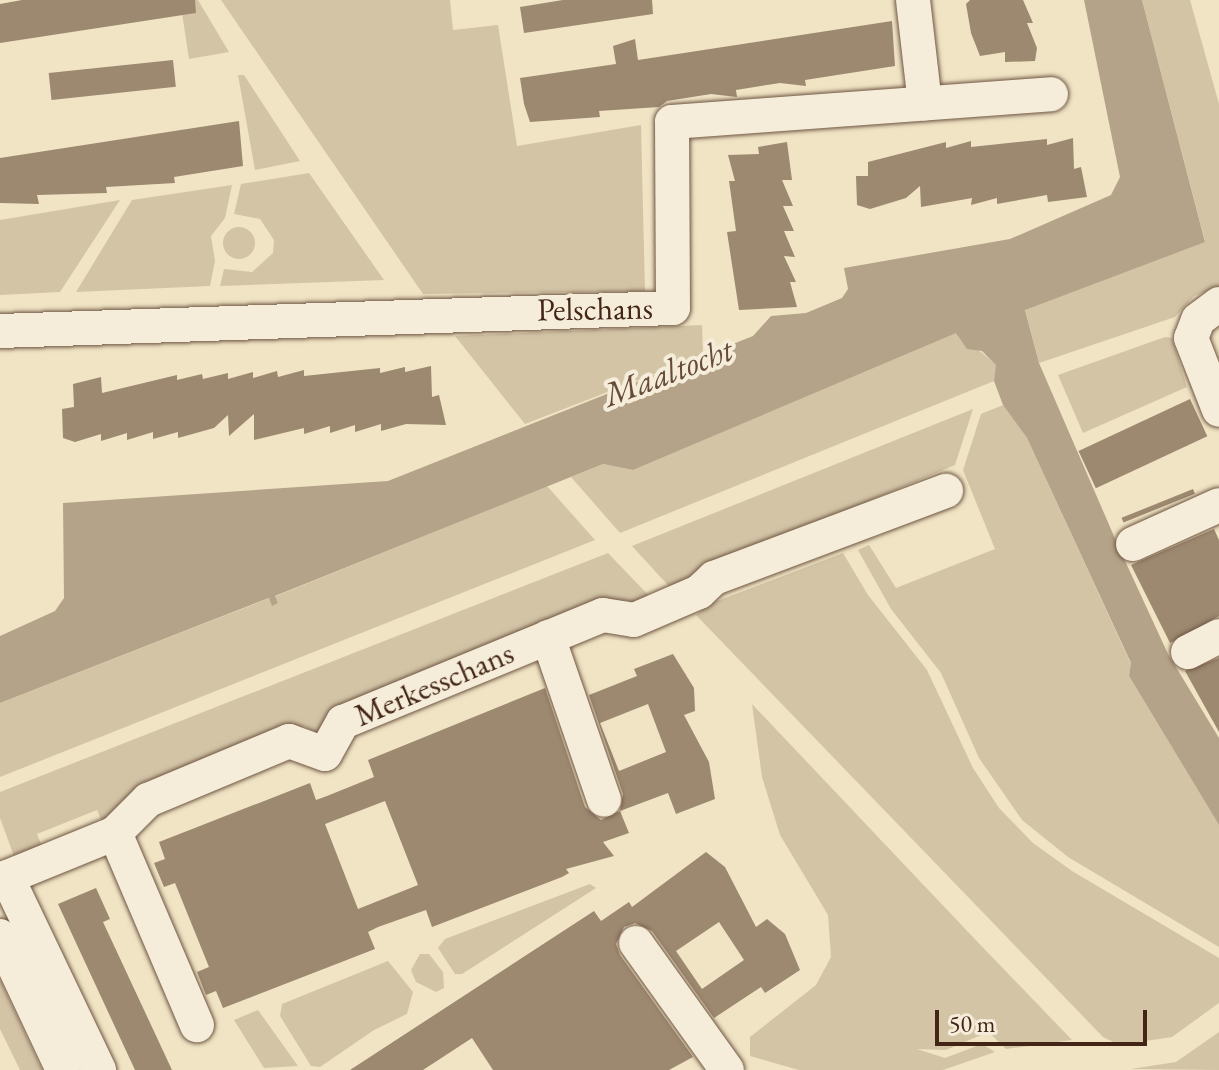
<!DOCTYPE html>
<html>
<head>
<meta charset="utf-8">
<style>
	body { margin:0 }
	#map { position:relative; width:1219px; height:1070px; overflow:hidden; background:#f0e4c4; font-family:"EB Garamond",serif }
	div>[style] { position:absolute }
	.green>* { inset:0; background:#d3c4a6 }
	.round { border-radius:50% }
	.water>* { inset:0; background:#b5a389 }
	.building>* { inset:0; background:#9d8870; transform-origin:0 0 }
	.roads { filter:drop-shadow(0 0 2px #6e5542) drop-shadow(0 0 2px #6e5542) }
	.minor>* { height:34px; margin:-17px; padding:0 17px; transform-origin:17px; border-radius:17px; background:#f5edd9 }
	span { translate:-50% -50%; white-space:nowrap; text-align:center; line-height:1.15; -webkit-text-stroke:8px #f5edd9; paint-order:stroke }
	.street-label { font-size:32px; color:#432516 }
	.water-label { font-size:34px; color:#654b38; font-style:italic }
	.scale { position:absolute; left:935px; top:1010px; width:212px; height:36px; box-sizing:border-box; border:4px solid #432516; border-top:0; padding-left:10px; font-size:24px; line-height:28px; white-space:nowrap; color:#432516; -webkit-text-stroke:6px #f5edd9; paint-order:stroke }
</style>
</head>
<body>
<div id="map">
	<div class="green">
		<i style="clip-path:polygon(180px 0,198px 0,229px 52px,189px 59px)"></i>
		<i style="clip-path:polygon(221px 0,450px 0,453px 30px,498px 25px,517px 146px,641px 125px,645px 291px,423px 294px)"></i>
		<i style="clip-path:polygon(1142px 0,1190px 0,1219px 104px,1219px 286px,1194px 296px,1175px 317px,1039px 363px,1025px 309px,1205px 241px)"></i>
		<i style="clip-path:polygon(238px 75px,244px 75px,300px 161px,255px 170px)"></i>
		<i style="clip-path:polygon(309px 173px,384px 280px,220px 286px,224px 269px,252px 272px,273px 253px,274px 240px,260px 219px,234px 214px,241px 184px)"></i>
		<i style="clip-path:polygon(232px 185px,225px 218px,211px 236px,215px 261px,210px 286px,76px 292px,132px 200px)"></i>
		<i style="clip-path:polygon(120px 200px,60px 292px,0 295px,0 220px)"></i>
		<i class="round" style="left:223px;top:227px;width:32px;height:32px"></i>
		<i style="clip-path:polygon(702px 325px,703px 355px,525px 424px,455px 336px)"></i>
		<i style="clip-path:polygon(956px 332px,997px 365px,994px 381px,620px 533px,571px 477px,603px 464px,633px 470px)"></i>
		<i style="clip-path:polygon(1165px 337px,1172px 338px,1187px 387px,1083px 433px,1058px 375px)"></i>
		<i style="clip-path:polygon(1003px 405px,1027px 438px,1131px 664px,1129px 676px,1219px 825px,1219px 947px,1068px 857px,1022px 820px,979px 758px,941px 673px,891px 609px,858px 550px,869px 545px,896px 588px,995px 549px,963px 470px,981px 414px)"></i>
		<i style="clip-path:polygon(973px 409px,955px 465px,835px 515px,835px 521px,691px 575px,684px 591px,676px 594px,632px 546px)"></i>
		<i style="clip-path:polygon(547px 486px,595px 540px,0 777px,0 703px,270px 598px,273px 605px,278px 603px,274px 597px)"></i>
		<i style="clip-path:polygon(608px 553px,654px 601px,640px 606px,625px 600px,335px 714px,320px 734px,304px 726px,138px 792px,104px 826px,97px 810px,37px 834px,43px 849px,15px 859px,0 818px,0 792px)"></i>
		<i style="clip-path:polygon(843px 553px,868px 595px,927px 670px,973px 768px,999px 808px,1033px 843px,1072px 871px,1219px 958px,1219px 1003px,1172px 1037px,1119px 1045px,1103px 1037px,696px 615px,712px 603px)"></i>
		<i style="clip-path:polygon(752px 704px,970px 934px,1072px 1040px,1006px 1049px,973px 1017px,981px 1035px,946px 1050px,917px 1049px,945px 1058px,982px 1044px,995px 1052px,943px 1070px,799px 1070px,750px 1056px,750px 1037px,816px 985px,831px 957px,828px 915px,780px 835px,762px 777px)"></i>
		<i style="clip-path:polygon(590px 884px,596px 888px,462px 974px,455px 974px,438px 948px,445px 939px)"></i>
		<i style="clip-path:polygon(420px 954px,429px 954px,443px 972px,444px 988px,436px 992px,416px 982px,411px 970px)"></i>
		<i style="clip-path:polygon(388px 961px,413px 992px,407px 1014px,374px 1030px,320px 1067px,311px 1066px,280px 1016px,282px 1004px)"></i>
		<i style="clip-path:polygon(0 980px,42px 1070px,20px 1070px,0 1029px)"></i>
		<i style="clip-path:polygon(258px 1010px,298px 1066px,264px 1068px,234px 1020px)"></i>
		<i style="clip-path:polygon(1219px 1032px,1219px 1070px,1131px 1069px,1176px 1062px)"></i>
	</div>
	<div class="water">
		<i style="clip-path:polygon(1084px 0,1142px 0,1205px 242px,1025px 310px,1039px 363px,1120px 550px,1168px 654px,1219px 738px,1219px 825px,1129px 676px,1131px 663px,1027px 438px,1003px 405px,994px 381px,996px 365px,982px 351px,967px 349px,956px 333px,633px 470px,603px 464px,275px 596px,278px 603px,272px 606px,269px 598px,0 703px,0 636px,55px 611px,64px 598px,63px 503px,388px 481px,753px 336px,771px 316px,806px 313px,842px 298px,848px 289px,844px 268px,1010px 239px,1111px 195px,1120px 177px)"></i>
	</div>
	<div class="building">
		<i style="clip-path:polygon(22px 0,195px 0,196px 13px,0 43px,0 4px)"></i>
		<i style="clip-path:polygon(563px 0,652px 0,653px 14px,524px 33px,520px 7px)"></i>
		<i style="clip-path:polygon(970px 0,1023px 0,1033px 23px,1027px 23px,1037px 48px,1035px 61px,1005px 62px,1005px 52px,980px 56px,971px 33px,966px 4px)"></i>
		<i style="clip-path:polygon(892px 21px,895px 66px,805px 80px,806px 86px,780px 83px,736px 90px,737px 97px,711px 94px,667px 101px,659px 107px,599px 111px,600px 117px,530px 122px,524px 104px,520px 78px,616px 64px,613px 46px,635px 39px,638px 60px)"></i>
		<i style="left:173px;top:60px;width:27px;height:125px;rotate:84deg"></i>
		<i style="clip-path:polygon(239px 121px,243px 166px,174px 177px,175px 183px,106px 187px,107px 193px,37px 195px,39px 204px,0 203px,0 158px)"></i>
		<i style="clip-path:polygon(1073px 138px,1074px 169px,1081px 167px,1087px 197px,1048px 202px,1047px 195px,997px 204px,997px 198px,971px 205px,972px 198px,921px 207px,920px 186px,906px 198px,870px 209px,857px 205px,856px 176px,868px 176px,868px 162px,946px 142px,946px 148px,971px 141px,971px 147px,1047px 139px,1047px 145px)"></i>
		<i style="clip-path:polygon(787px 142px,792px 180px,782px 180px,793px 206px,783px 206px,794px 231px,784px 231px,795px 257px,784px 256px,796px 282px,790px 282px,797px 307px,739px 310px,727px 232px,736px 231px,729px 181px,735px 181px,728px 155px,759px 154px,758px 147px)"></i>
		<i style="clip-path:polygon(431px 366px,432px 397px,439px 395px,446px 425px,406px 424px,381px 431px,381px 424px,355px 432px,355px 425px,330px 433px,330px 426px,304px 434px,304px 428px,254px 440px,254px 414px,229px 436px,228px 415px,214px 428px,178px 438px,178px 432px,153px 439px,153px 432px,127px 440px,127px 433px,101px 441px,101px 434px,75px 442px,63px 438px,62px 409px,74px 407px,73px 384px,101px 377px,102px 393px,177px 375px,177px 380px,202px 374px,203px 379px,228px 373px,228px 379px,253px 372px,253px 378px,277px 371px,278px 377px,304px 370px,304px 376px,380px 368px,380px 373px,405px 367px,405px 372px)"></i>
		<i style="left:1190px;top:399px;width:41px;height:123px;rotate:65deg"></i>
		<i style="left:1193px;top:489px;width:5px;height:77px;rotate:68deg"></i>
		<i style="clip-path:polygon(1214px 529px,1219px 540px,1219px 616px,1170px 643px,1131px 565px)"></i>
		<i style="clip-path:polygon(evenodd,673px 654px,694px 688px,695px 711px,684px 715px,709px 762px,715px 799px,676px 814px,668px 793px,620px 811px,623px 794px,589px 695px,637px 676px,634px 669px,673px 654px,648px 704px,666px 752px,619px 771px,600px 723px,648px 704px)"></i>
		<i style="clip-path:polygon(1219px 658px,1219px 732px,1185px 671px)"></i>
		<i style="clip-path:polygon(evenodd,545px 688px,585px 807px,601px 820px,620px 811px,629px 833px,603px 842px,614px 856px,566px 869px,569px 873px,562px 877px,432px 927px,426px 910px,378px 927px,368px 932px,375px 949px,223px 1008px,216px 991px,206px 995px,197px 972px,209px 967px,175px 883px,164px 887px,154px 863px,165px 859px,159px 842px,310px 783px,316px 800px,327px 796px,374px 777px,368px 760px,545px 688px,385px 801px,418px 885px,358px 909px,325px 824px,385px 801px)"></i>
		<i style="clip-path:polygon(evenodd,706px 852px,725px 867px,756px 927px,767px 919px,785px 934px,800px 970px,765px 993px,761px 987px,714px 1018px,652px 931px,635px 923px,624px 927px,616px 944px,620px 955px,693px 1057px,669px 1070px,493px 1070px,472px 1038px,423px 1070px,350px 1070px,594px 911px,601px 921px,629px 902px,632px 907px,706px 852px,719px 922px,744px 960px,702px 989px,676px 951px,719px 922px)"></i>
		<i style="clip-path:polygon(96px 888px,110px 919px,103px 922px,172px 1070px,135px 1070px,58px 904px)"></i>
	</div>
	<div class="roads">
		<div class="minor">
			<i style="left:913px;top:0;width:104px;rotate:83.4deg"></i>
			<i style="left:1219px;top:304px;width:26px;rotate:143deg"></i>
			<i style="left:1198px;top:320px;width:19px;rotate:111deg"></i>
			<i style="left:1191px;top:338px;width:77px;rotate:68.7deg"></i>
			<i style="left:0;top:331px;width:673px;rotate:-1.96deg"></i>
			<i style="left:673px;top:308px;width:186px;rotate:-90.3deg"></i>
			<i style="left:672px;top:122px;width:380px;rotate:-4.2deg"></i>
			<i style="left:1133px;top:544px;width:94px;rotate:-24.4deg"></i>
			<i style="left:548px;top:637px;width:172px;rotate:71deg"></i>
			<i style="left:1188px;top:652px;width:35px;rotate:-27deg"></i>
			<i style="left:115px;top:833px;width:209px;rotate:66.9deg"></i>
			<i style="left:7px;top:877px;width:214px;rotate:64.5deg"></i>
			<i style="left:0;top:880px;width:124px;rotate:-22.2deg"></i>
			<i style="left:115px;top:833px;width:47px;rotate:-45deg"></i>
			<i style="left:148px;top:800px;width:153px;rotate:-22.7deg"></i>
			<i style="left:289px;top:741px;width:38px;rotate:20deg"></i>
			<i style="left:325px;top:754px;width:37px;rotate:-61deg"></i>
			<i style="left:343px;top:722px;width:281px;rotate:-22.4deg"></i>
			<i style="left:603px;top:615px;width:31px;rotate:9deg"></i>
			<i style="left:634px;top:620px;width:71px;rotate:-23.3deg"></i>
			<i style="left:699px;top:592px;width:21px;rotate:-43deg"></i>
			<i style="left:714px;top:578px;width:248px;rotate:-20.6deg"></i>
			<i style="left:0;top:936px;width:148px;rotate:64.8deg"></i>
			<i style="left:636px;top:943px;width:156px;rotate:54.4deg"></i>
		</div>
	</div>
	<div class="street-label">
		<span style="left:595px;top:309px;rotate:-1deg">Pelschans</span>
		<span style="left:434px;top:684px;rotate:-23deg">Merkesschans</span>
	</div>
	<div class="water-label">
		<span style="left:668px;top:372px;rotate:-21deg">Maaltocht</span>
	</div>
	<div class="scale">50 m</div>
</div>
</body>
</html>
